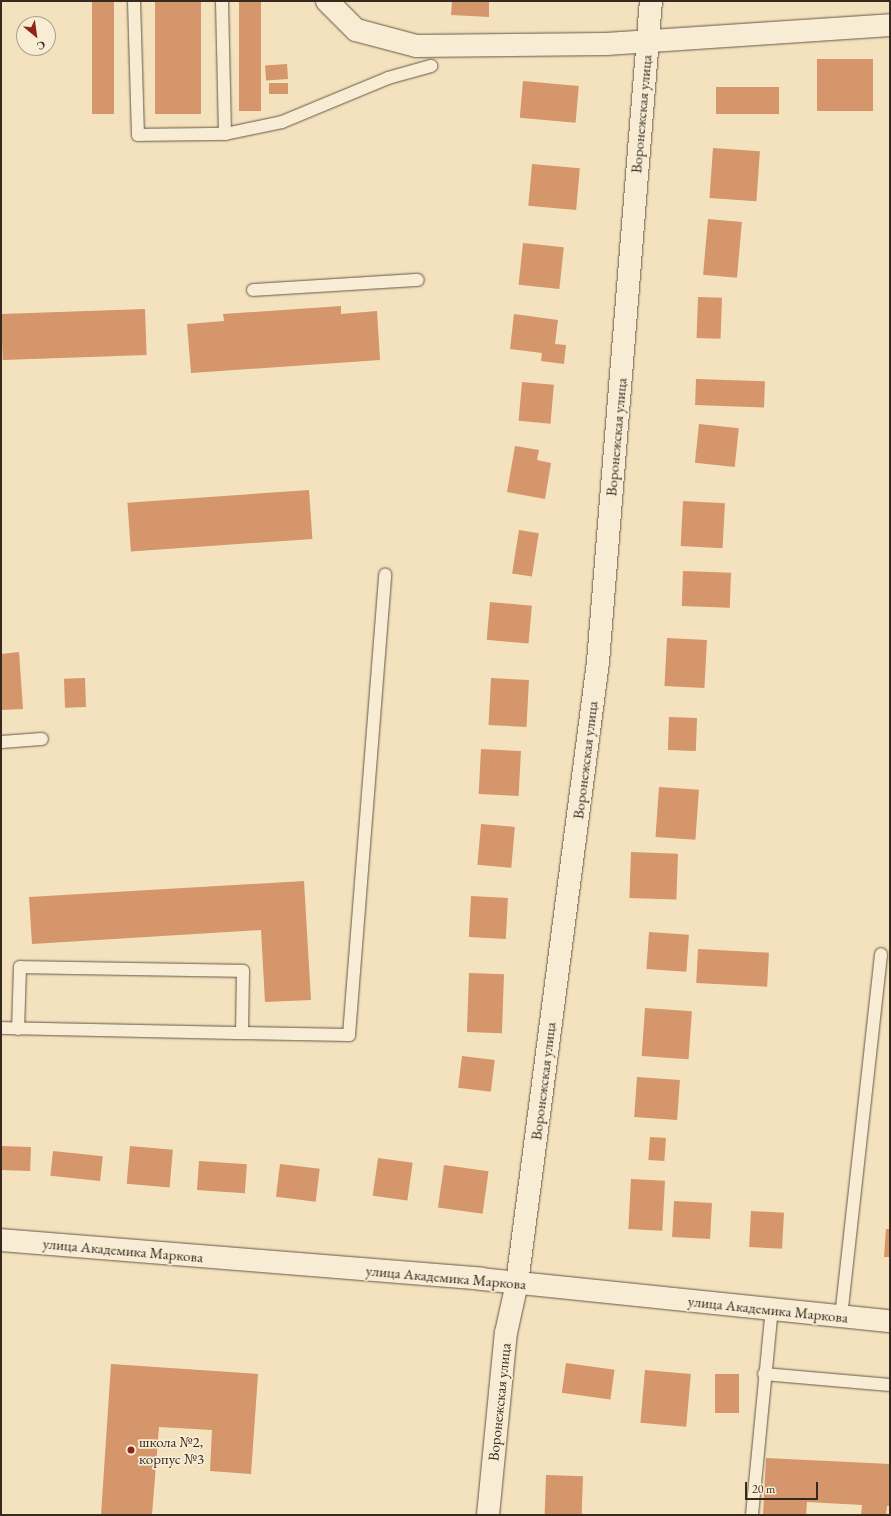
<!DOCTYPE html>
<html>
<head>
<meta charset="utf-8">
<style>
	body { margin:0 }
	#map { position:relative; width:891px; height:1516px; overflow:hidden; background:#f4e2be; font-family:"EB Garamond",serif }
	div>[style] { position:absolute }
	.building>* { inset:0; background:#d4966a; transform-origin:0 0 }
	.roads { filter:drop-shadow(0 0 1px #675746) drop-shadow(0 0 1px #675746) }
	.lane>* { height:12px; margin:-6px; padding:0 6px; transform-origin:6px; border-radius:6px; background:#f8ecd5 }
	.street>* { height:22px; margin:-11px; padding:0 11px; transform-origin:11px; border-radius:11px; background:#f8ecd5 }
	.dots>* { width:11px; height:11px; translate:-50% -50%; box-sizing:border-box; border:2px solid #f8ecd5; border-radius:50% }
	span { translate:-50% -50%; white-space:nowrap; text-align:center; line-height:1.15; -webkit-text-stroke:3.5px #f8ecd5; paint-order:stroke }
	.street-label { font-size:15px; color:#38291e }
	.poi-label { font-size:15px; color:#38291e }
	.left { translate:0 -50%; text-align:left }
	.frame { position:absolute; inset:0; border:2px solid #38291e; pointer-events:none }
	.north { position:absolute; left:16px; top:16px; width:40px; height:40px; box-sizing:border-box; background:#f8ecd5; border:1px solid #ab9e8c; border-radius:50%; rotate:151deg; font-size:11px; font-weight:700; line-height:16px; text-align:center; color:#38291e }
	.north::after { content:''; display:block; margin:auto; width:14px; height:18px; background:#8f2418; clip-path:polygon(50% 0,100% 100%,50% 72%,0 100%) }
	.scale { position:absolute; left:745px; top:1482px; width:73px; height:18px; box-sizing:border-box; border:2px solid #38291e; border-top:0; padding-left:5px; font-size:12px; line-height:14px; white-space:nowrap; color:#38291e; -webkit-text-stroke:3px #f8ecd5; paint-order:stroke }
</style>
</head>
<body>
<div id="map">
	<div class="building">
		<i style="left:92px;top:1px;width:22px;height:113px"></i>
		<i style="left:155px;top:1px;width:46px;height:113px"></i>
		<i style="left:239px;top:1px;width:22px;height:110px"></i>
		<i style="clip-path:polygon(452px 1px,489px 1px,489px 17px,451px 15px)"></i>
		<i style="left:873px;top:59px;width:52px;height:56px;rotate:90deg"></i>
		<i style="left:287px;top:64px;width:15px;height:22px;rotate:86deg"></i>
		<i style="left:523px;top:81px;width:56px;height:37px;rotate:5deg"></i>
		<i style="left:269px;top:83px;width:19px;height:11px"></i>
		<i style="left:779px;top:87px;width:27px;height:63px;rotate:90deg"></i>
		<i style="left:713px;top:148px;width:47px;height:50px;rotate:4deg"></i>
		<i style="left:532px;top:164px;width:48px;height:42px;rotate:5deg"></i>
		<i style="left:708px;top:219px;width:34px;height:56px;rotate:5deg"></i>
		<i style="left:523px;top:243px;width:41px;height:42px;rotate:6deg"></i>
		<i style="left:698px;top:297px;width:24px;height:41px;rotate:2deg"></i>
		<i style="clip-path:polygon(341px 306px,341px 314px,377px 311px,380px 360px,191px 373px,187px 324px,224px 321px,223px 314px)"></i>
		<i style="left:145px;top:309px;width:46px;height:144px;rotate:88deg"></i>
		<i style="clip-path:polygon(514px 314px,558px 320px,555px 344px,566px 345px,564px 364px,541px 361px,542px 353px,510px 349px)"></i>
		<i style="left:696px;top:379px;width:69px;height:26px;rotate:2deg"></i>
		<i style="left:522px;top:382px;width:32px;height:39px;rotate:5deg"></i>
		<i style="left:699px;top:424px;width:40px;height:39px;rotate:6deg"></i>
		<i style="clip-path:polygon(515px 446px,539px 450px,537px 460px,551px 463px,545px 499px,507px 492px)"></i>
		<i style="left:309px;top:490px;width:49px;height:182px;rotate:86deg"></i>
		<i style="left:683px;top:501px;width:42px;height:45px;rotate:3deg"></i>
		<i style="left:519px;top:530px;width:20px;height:44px;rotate:9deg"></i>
		<i style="left:683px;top:571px;width:48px;height:35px;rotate:2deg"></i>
		<i style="left:490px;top:602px;width:42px;height:38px;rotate:5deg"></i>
		<i style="left:667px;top:638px;width:40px;height:48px;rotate:3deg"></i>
		<i style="clip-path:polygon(19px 652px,23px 709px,1px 710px,1px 654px)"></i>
		<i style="left:85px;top:678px;width:29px;height:21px;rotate:88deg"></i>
		<i style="left:491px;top:678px;width:38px;height:47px;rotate:3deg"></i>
		<i style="left:669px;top:717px;width:28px;height:33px;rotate:2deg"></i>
		<i style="left:481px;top:749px;width:40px;height:45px;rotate:3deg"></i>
		<i style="left:659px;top:787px;width:40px;height:50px;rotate:4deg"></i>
		<i style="left:481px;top:824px;width:34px;height:41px;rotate:5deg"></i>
		<i style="left:631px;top:852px;width:47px;height:46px;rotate:2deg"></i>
		<i style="clip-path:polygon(304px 881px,311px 1000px,265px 1002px,261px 930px,32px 944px,29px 897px)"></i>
		<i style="left:471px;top:896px;width:37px;height:41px;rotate:3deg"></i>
		<i style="left:649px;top:932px;width:40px;height:37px;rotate:4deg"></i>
		<i style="left:698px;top:949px;width:71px;height:34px;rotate:3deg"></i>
		<i style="left:469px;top:973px;width:35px;height:59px;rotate:2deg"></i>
		<i style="left:645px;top:1008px;width:47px;height:48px;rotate:4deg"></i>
		<i style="left:462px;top:1056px;width:33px;height:32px;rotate:7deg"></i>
		<i style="left:637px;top:1077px;width:43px;height:40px;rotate:4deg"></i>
		<i style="left:650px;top:1137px;width:16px;height:23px;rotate:4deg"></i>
		<i style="left:1px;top:1146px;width:30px;height:24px;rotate:2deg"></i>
		<i style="left:130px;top:1146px;width:43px;height:38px;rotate:5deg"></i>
		<i style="left:53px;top:1151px;width:50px;height:25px;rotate:6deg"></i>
		<i style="left:378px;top:1158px;width:35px;height:38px;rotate:8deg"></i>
		<i style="left:199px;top:1161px;width:48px;height:29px;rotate:4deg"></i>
		<i style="left:280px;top:1164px;width:40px;height:33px;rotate:7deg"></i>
		<i style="left:444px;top:1165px;width:45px;height:43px;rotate:8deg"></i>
		<i style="left:631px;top:1179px;width:34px;height:50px;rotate:3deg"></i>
		<i style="left:674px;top:1201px;width:38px;height:36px;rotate:3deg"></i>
		<i style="left:751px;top:1211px;width:33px;height:36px;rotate:3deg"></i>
		<i style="clip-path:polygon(886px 1229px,890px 1229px,890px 1257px,884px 1257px)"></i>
		<i style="left:566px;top:1363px;width:49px;height:30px;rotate:8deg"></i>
		<i style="clip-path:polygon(111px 1364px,258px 1374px,251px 1474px,210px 1471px,212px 1430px,159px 1427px,152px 1515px,101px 1515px)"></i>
		<i style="left:645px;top:1370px;width:46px;height:53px;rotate:5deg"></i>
		<i style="left:715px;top:1374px;width:24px;height:39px"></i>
		<i style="clip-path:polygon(766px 1458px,890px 1464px,890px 1506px,887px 1506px,886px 1515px,861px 1515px,862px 1505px,807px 1502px,806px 1515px,763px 1515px)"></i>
		<i style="left:546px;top:1475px;width:37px;height:40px;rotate:2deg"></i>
	</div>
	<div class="roads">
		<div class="lane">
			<i style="left:134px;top:1px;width:134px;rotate:88.3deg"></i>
			<i style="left:138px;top:135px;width:87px;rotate:-0.7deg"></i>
			<i style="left:225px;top:134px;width:133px;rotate:-91.3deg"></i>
			<i style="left:225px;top:134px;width:58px;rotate:-11.9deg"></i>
			<i style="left:282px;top:122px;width:115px;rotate:-22.5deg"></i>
			<i style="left:388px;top:78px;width:45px;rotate:-15.6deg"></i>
			<i style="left:253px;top:290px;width:165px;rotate:-3.5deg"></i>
			<i style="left:1px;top:742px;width:41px;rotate:-4.2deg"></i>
			<i style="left:1px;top:1028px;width:241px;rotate:1.2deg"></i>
			<i style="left:242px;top:1033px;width:62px;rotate:-89.1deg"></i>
			<i style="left:243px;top:971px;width:223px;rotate:-179deg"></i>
			<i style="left:20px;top:967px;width:62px;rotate:91.8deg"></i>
			<i style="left:242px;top:1033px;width:107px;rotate:1.1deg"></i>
			<i style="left:349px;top:1035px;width:462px;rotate:-85.5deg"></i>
			<i style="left:841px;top:1317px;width:365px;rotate:-83.7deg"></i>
			<i style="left:764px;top:1374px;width:126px;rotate:5deg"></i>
			<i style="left:752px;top:1515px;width:207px;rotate:-84.5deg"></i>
		</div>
		<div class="street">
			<i style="left:327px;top:1px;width:41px;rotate:45deg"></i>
			<i style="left:356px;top:30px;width:62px;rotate:14.9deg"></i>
			<i style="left:416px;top:46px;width:190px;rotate:-0.6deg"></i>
			<i style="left:606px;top:44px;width:285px;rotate:-3.8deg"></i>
			<i style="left:1px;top:1240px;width:482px;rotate:4.6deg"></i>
			<i style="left:481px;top:1279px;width:411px;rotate:5.9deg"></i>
			<i style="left:488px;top:1515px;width:183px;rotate:-84.4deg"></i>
			<i style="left:506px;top:1333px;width:51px;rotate:-77.6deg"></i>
			<i style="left:517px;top:1283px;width:626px;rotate:-82.57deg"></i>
			<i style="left:598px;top:662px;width:663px;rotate:-85.42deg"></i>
		</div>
	</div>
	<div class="dots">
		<i style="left:131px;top:1450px;background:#8f2418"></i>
	</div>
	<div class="street-label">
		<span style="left:641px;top:114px;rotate:-85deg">Воронежская улица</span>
		<span style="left:616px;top:437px;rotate:-85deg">Воронежская улица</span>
		<span style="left:585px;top:760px;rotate:-83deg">Воронежская улица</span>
		<span style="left:543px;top:1081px;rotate:-83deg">Воронежская улица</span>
		<span style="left:123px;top:1250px;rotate:5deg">улица Академика Маркова</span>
		<span style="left:446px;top:1277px;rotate:5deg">улица Академика Маркова</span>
		<span style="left:768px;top:1309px;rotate:6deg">улица Академика Маркова</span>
		<span style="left:499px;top:1402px;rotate:-84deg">Воронежская улица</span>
	</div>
	<div class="poi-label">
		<span class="left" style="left:139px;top:1450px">школа №2,<br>корпус №3</span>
	</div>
	<div class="frame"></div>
	<div class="north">С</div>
	<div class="scale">20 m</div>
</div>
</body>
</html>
